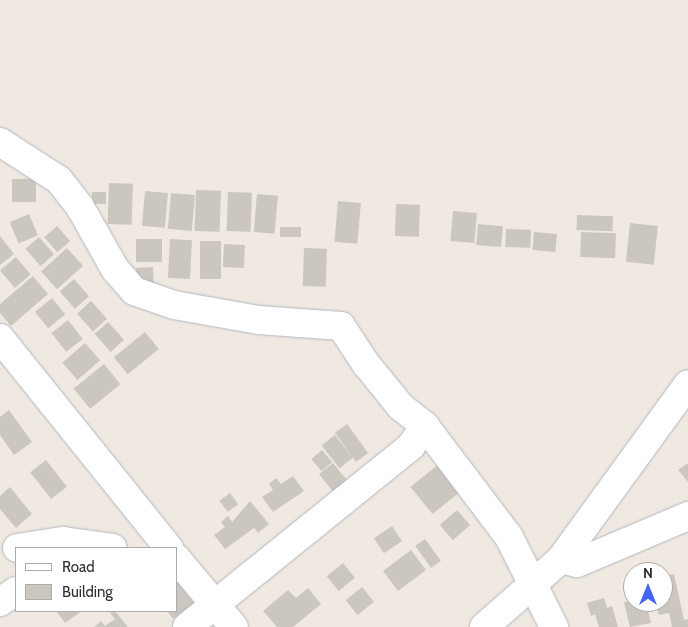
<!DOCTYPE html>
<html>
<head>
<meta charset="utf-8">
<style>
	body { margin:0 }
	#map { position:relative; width:688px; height:627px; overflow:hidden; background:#efe9e1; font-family:Cabin,sans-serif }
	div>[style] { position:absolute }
	.building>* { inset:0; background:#cbc7bf; transform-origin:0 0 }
	.roads { filter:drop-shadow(0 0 1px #b4b7c1) drop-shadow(0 0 1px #b4b7c1) }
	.minor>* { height:28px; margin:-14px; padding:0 14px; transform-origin:14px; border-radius:14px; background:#fff }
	span { translate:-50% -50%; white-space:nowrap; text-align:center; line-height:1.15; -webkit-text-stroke:4px #fff; paint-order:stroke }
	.legend { position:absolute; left:15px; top:547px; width:162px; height:65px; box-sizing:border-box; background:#fff; border:1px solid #ababab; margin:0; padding:6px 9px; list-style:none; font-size:15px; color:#2e2e2e }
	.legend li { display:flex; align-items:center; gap:10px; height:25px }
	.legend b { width:25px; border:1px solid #ababab }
	.north { position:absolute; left:623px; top:562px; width:50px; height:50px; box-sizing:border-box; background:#fff; border:1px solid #ababab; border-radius:50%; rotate:0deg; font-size:14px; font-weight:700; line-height:20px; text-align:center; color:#2e2e2e }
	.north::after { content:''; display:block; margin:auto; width:18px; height:22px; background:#4264fb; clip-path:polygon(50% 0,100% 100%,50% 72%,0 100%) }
</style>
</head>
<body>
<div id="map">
	<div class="building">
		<i style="left:12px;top:179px;width:24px;height:23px"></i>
		<i style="left:109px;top:183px;width:24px;height:41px;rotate:2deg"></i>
		<i style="left:196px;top:190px;width:25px;height:41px;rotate:2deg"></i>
		<i style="left:145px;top:191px;width:23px;height:35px;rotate:5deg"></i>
		<i style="left:92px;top:192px;width:14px;height:12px"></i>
		<i style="left:228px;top:192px;width:24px;height:39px;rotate:2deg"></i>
		<i style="left:171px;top:193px;width:24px;height:36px;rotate:5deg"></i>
		<i style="left:257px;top:194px;width:21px;height:38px;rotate:5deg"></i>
		<i style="left:338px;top:201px;width:23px;height:41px;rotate:5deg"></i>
		<i style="left:396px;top:204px;width:24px;height:32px;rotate:2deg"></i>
		<i style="left:453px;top:211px;width:24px;height:30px;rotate:5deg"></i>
		<i style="left:29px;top:214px;width:23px;height:21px;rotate:67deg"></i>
		<i style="left:577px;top:215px;width:36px;height:15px;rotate:2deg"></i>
		<i style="left:630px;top:223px;width:28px;height:39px;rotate:6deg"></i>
		<i style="left:478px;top:224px;width:25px;height:21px;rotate:5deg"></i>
		<i style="left:57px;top:226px;width:20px;height:17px;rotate:49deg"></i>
		<i style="left:280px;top:227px;width:21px;height:10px"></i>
		<i style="left:506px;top:229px;width:25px;height:18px;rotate:2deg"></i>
		<i style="left:534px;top:232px;width:23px;height:18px;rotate:5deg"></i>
		<i style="left:581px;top:232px;width:35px;height:25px;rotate:2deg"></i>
		<i style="clip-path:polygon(0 236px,14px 254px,0 265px)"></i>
		<i style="left:39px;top:237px;width:23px;height:18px;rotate:49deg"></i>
		<i style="left:136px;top:239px;width:26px;height:23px"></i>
		<i style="left:170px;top:239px;width:22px;height:39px;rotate:3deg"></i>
		<i style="left:200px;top:241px;width:21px;height:38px"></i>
		<i style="left:224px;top:244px;width:21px;height:23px;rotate:3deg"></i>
		<i style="left:67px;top:248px;width:24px;height:35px;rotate:48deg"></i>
		<i style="left:304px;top:248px;width:23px;height:38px;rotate:2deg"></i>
		<i style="left:16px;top:257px;width:23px;height:21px;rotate:50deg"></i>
		<i style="left:153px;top:267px;width:17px;height:17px;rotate:87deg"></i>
		<i style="clip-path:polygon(33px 276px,48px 294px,11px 326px,0 313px,0 304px)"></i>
		<i style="left:74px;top:279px;width:23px;height:19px;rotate:49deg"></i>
		<i style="left:52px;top:298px;width:21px;height:22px;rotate:51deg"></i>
		<i style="left:91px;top:301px;width:24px;height:19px;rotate:48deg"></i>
		<i style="left:68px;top:320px;width:24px;height:21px;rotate:52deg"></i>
		<i style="left:108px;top:322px;width:24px;height:18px;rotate:48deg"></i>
		<i style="left:145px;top:332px;width:22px;height:40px;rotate:51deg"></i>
		<i style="left:85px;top:343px;width:23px;height:30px;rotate:49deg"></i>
		<i style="left:104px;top:364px;width:26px;height:39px;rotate:51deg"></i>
		<i style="clip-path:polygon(9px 410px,32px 442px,14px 455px,0 435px,0 417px)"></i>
		<i style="left:347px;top:424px;width:36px;height:15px;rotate:54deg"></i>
		<i style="left:335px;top:435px;width:29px;height:17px;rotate:52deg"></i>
		<i style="left:322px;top:450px;width:16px;height:14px;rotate:50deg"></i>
		<i style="left:46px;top:460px;width:34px;height:20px;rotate:52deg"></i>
		<i style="left:333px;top:463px;width:26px;height:18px;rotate:51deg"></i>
		<i style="left:440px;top:463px;width:35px;height:38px;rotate:51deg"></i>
		<i style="clip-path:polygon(688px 463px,688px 482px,678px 470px)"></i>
		<i style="clip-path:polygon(293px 476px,304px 491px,273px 512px,262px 497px,273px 490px,269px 484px,276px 478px,281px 484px)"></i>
		<i style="clip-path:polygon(10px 487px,32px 514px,16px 528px,0 509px,0 496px)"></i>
		<i style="left:230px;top:493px;width:14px;height:13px;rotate:54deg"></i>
		<i style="clip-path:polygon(250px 501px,269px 524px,258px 533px,254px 528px,225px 549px,214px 535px,225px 527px,221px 522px,228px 516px,232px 522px)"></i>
		<i style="left:457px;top:510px;width:20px;height:23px;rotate:49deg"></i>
		<i style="left:392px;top:526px;width:18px;height:22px;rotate:56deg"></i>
		<i style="left:425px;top:539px;width:27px;height:12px;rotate:54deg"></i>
		<i style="left:411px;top:550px;width:25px;height:35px;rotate:53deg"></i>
		<i style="left:343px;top:563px;width:19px;height:21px;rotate:51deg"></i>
		<i style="clip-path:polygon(674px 574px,684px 620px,688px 619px,688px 627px,672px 627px,669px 613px,659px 615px,655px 602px,663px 602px,663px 577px)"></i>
		<i style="clip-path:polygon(176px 580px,194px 603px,173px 619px,167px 611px,176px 611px)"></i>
		<i style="left:362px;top:587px;width:19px;height:21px;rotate:51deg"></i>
		<i style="clip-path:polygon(308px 588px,321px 604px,293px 627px,277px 627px,263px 611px,288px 590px,296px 598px)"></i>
		<i style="clip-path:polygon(604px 598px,607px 608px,612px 606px,618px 627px,599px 627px,595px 614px,591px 616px,587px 603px)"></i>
		<i style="clip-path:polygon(633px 600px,646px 602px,651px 623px,630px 627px,624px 602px)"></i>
		<i style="clip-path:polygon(56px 611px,82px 611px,65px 623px)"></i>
		<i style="clip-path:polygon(115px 611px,128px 627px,94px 627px,101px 621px,105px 626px,115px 619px,110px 613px)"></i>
	</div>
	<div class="roads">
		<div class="minor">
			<i style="left:0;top:142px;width:70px;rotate:32.8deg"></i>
			<i style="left:59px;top:180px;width:34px;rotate:52deg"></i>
			<i style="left:80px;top:207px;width:71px;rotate:60.6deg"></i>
			<i style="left:115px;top:269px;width:29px;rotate:49deg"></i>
			<i style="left:134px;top:291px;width:42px;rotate:19.3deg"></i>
			<i style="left:174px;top:305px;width:86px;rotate:10deg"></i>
			<i style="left:259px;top:320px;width:82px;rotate:4.2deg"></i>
			<i style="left:341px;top:326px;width:45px;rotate:56.7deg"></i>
			<i style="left:366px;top:364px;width:55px;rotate:50.9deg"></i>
			<i style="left:401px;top:407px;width:31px;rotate:38deg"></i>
			<i style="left:425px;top:426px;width:139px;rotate:52.9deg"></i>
			<i style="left:509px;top:537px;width:101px;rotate:63.4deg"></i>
			<i style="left:0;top:338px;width:270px;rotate:51.2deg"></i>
			<i style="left:17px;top:548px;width:47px;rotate:-8.7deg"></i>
			<i style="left:63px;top:541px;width:50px;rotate:8deg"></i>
			<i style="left:176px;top:558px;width:90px;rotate:50deg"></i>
			<i style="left:561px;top:559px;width:16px;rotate:14deg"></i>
			<i style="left:577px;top:563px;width:121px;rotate:-22.9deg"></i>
			<i style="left:0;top:602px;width:19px;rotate:-35deg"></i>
			<i style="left:187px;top:627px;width:288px;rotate:-38.9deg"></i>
			<i style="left:411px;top:446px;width:24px;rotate:-55deg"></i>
			<i style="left:484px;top:627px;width:103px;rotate:-41.4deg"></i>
			<i style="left:561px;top:559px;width:216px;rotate:-54deg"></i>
		</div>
	</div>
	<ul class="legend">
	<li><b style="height:6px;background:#fff"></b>Road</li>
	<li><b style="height:14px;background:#cbc7bf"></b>Building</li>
	</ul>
	<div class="north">N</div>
</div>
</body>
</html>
